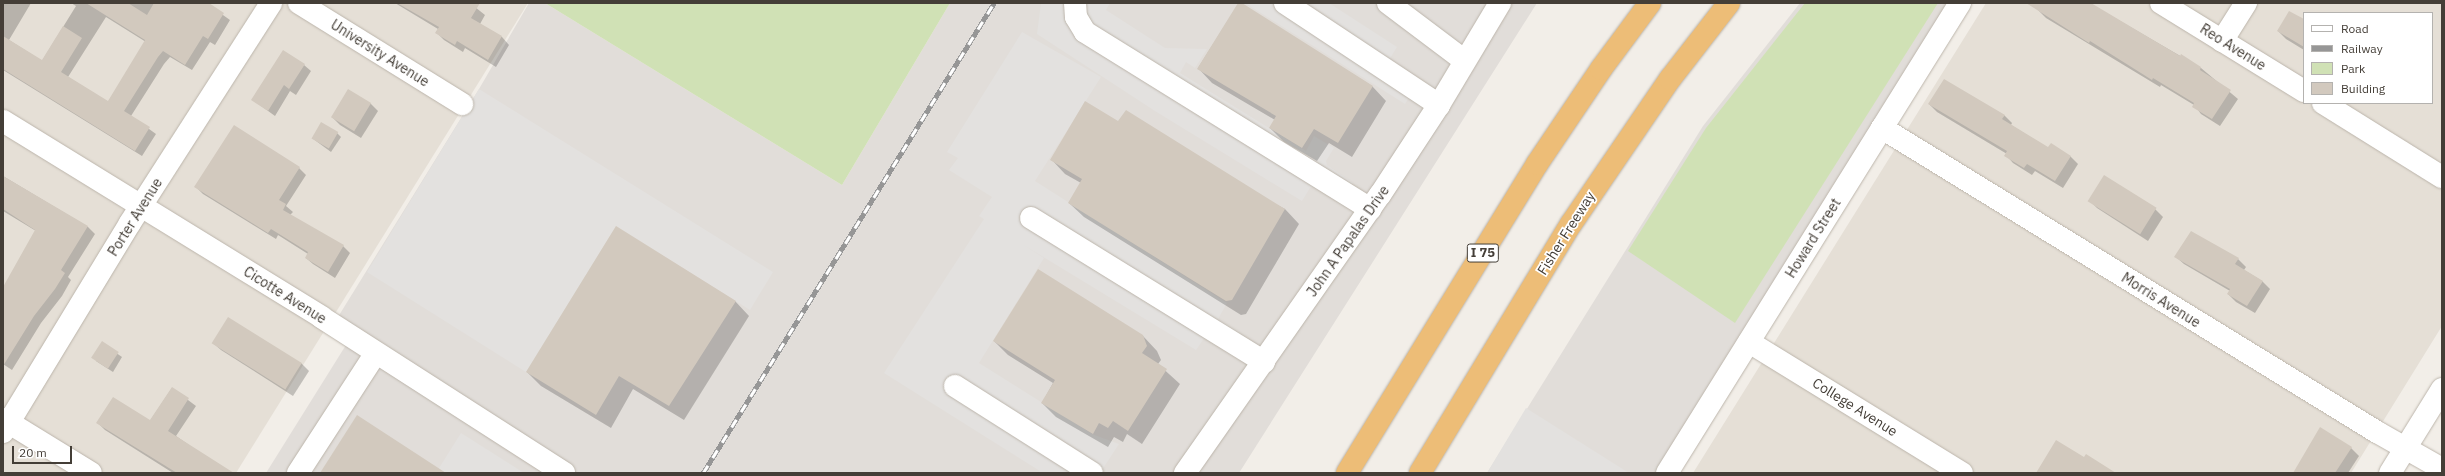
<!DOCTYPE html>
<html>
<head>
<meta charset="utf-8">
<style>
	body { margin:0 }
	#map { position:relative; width:2445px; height:476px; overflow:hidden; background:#f2eee8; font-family:"IBM Plex Sans",sans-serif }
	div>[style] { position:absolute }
	.residential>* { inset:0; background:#e5dfd6 }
	.industrial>* { inset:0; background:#e1ddd9 }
	.green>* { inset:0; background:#d0e1b5 }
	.parking>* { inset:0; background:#e3e1df }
	.shadow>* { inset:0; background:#0003 }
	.building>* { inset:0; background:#d2c9be; transform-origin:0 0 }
	.roads { filter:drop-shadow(0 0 1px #bcb5ab) drop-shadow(0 0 1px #bcb5ab) }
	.minor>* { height:22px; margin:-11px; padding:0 11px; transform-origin:11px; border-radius:11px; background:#fff }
	.highway>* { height:22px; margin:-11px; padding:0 11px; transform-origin:11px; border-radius:11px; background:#edbd77 }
	.rail>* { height:4.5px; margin-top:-2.25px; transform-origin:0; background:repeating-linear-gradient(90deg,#fff 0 9px,#969696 0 18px); box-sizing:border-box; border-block:1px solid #969696 }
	span { translate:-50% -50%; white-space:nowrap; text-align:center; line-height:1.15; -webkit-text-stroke:3.5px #fff; paint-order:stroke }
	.shield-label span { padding:1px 3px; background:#fff; border:1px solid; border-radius:3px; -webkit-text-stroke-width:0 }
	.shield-label { font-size:13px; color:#443e37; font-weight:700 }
	.street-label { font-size:14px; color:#443e37 }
	.frame { position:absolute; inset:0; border:4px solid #443e37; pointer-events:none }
	.legend { position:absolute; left:2303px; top:12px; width:130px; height:92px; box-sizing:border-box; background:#fff; border:1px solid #b4b2af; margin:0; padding:5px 7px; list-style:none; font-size:12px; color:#443e37 }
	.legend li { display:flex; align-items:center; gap:8px; height:20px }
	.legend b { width:20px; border:1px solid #b4b2af }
	.scale { position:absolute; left:12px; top:446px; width:60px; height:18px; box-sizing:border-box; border:2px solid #443e37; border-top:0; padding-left:5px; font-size:12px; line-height:14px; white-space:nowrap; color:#443e37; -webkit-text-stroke:3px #fff; paint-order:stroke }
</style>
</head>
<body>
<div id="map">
	<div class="residential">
		<i style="clip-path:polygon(3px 3px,528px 3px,236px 473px,3px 473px)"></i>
		<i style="clip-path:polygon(evenodd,1986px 3px,2442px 3px,2442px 326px,2351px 473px,1693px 473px,1986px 3px,2304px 13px,2432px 13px,2432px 103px,2304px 103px,2304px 13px)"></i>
	</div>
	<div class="industrial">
		<i style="clip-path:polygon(529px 3px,545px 3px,842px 185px,950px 3px,1537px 3px,1239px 473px,266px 473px,351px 337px,333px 325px,479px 89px)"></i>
		<i style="clip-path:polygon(1800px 3px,1960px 3px,1667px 473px,1487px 473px,1703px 126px)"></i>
	</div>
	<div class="green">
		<i style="clip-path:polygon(545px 3px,950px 3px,842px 185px)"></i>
		<i style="clip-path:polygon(1805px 3px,1938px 3px,1735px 323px,1628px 251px,1706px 128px)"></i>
	</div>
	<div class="parking">
		<i style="clip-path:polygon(1041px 3px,1110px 3px,1106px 10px,1165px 48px,1207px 49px,1195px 68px,1186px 62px,1180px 73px,1306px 151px,1314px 136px,1334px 148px,1326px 161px,1327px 165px,1353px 183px,1340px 202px,1314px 187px,1310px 188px,1302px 201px,1155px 111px,1037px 34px)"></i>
		<i style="clip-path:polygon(1245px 3px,1329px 3px,1397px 47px,1389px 60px,1417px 84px,1405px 104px)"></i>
		<i style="clip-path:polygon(1022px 32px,1101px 77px,1035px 181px,1227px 303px,1218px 319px,1241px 333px,1229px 349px,1207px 334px,1196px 350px,1022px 244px,1044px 258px,979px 363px,1092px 434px,1119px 444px,1100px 473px,1039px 473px,1040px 471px,884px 373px,984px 219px,979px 216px,992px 197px,949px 170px,958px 158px,947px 152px)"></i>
		<i style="clip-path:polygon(479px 89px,773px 272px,750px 310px,616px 226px,526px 372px,367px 272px)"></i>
		<i style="clip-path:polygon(1526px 408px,1629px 473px,1487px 473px)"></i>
		<i style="clip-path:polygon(461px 433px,524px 473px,436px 473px)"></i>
	</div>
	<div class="shadow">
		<i style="clip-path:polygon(evenodd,3px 3px,31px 3px,9px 40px,42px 61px,76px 6px,71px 3px,206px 3px,230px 20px,215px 45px,210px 42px,192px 70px,170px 57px,164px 64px,131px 116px,156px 134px,142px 156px,3px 70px,3px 3px,106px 17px,146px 42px,108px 102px,68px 77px,106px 17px)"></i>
		<i style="clip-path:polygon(395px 3px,470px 3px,485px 15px,480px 24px,502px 37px,509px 45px,496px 67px,465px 48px,463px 52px,444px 40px,436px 32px,438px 29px)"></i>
		<i style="clip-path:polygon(1239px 3px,1372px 86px,1386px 101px,1352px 157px,1329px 143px,1317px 161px,1284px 142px,1270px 128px,1275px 120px,1212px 83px,1198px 68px)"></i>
		<i style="clip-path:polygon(2043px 3px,2089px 3px,2201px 68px,2238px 99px,2220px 126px,2201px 114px,2194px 105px,2161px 85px,2160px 87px,2046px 18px,2038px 10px)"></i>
		<i style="clip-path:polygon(2304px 20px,2304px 50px,2286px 39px,2278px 31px)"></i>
		<i style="clip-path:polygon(304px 65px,311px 71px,296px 95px,290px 91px,275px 116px,253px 100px)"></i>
		<i style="clip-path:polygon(370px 103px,378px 111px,361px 138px,340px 125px,332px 117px)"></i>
		<i style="clip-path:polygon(1929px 104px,2004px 115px,2012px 123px,2011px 125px,2049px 149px,2070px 156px,2078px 164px,2063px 188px,2035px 171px,2032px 175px,2013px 163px,2006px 155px,2007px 154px,1937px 112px)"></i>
		<i style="clip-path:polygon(1119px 123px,1285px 209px,1299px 224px,1246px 314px,1241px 315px,1084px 217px,1069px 203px,1081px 183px,1065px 174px,1051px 159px)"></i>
		<i style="clip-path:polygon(337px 133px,341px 137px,331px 152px,312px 138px)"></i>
		<i style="clip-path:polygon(299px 168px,306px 175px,286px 206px,293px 212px,290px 215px,343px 246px,350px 253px,335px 278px,313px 264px,306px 258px,308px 254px,278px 235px,276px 239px,203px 194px,196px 187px)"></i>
		<i style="clip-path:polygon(3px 176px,88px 227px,95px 234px,68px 277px,71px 280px,62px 296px,41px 323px,12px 370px,3px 364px,3px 289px,36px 231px,3px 211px)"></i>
		<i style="clip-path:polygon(2089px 200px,2155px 209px,2163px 217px,2148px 241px,2097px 208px)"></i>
		<i style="clip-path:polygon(2176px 257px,2238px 259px,2246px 267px,2244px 270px,2262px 281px,2270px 289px,2255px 313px,2236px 302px,2228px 294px,2230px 291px,2184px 264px)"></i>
		<i style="clip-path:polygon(735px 301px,749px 316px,684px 420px,633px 389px,611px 428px,541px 386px,527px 372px)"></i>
		<i style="clip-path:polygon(1143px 336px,1157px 351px,1161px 360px,1158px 364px,1180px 384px,1142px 444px,1127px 434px,1123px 442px,1114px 437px,1108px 447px,1056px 417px,1042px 403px,1053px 383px,1008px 355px,994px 341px)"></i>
		<i style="clip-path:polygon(102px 343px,122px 357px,113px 372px,96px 361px)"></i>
		<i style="clip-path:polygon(213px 343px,301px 363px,309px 371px,293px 396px,221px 350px)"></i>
		<i style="clip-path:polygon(172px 388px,196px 406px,176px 436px,229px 473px,173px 473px,105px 430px,98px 423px,150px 421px)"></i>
		<i style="clip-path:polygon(2351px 448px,2359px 456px,2348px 473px,2294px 473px)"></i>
	</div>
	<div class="building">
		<i style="clip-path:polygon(86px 3px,128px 3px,147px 15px,154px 3px,209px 3px,224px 13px,208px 39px,203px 36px,185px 65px,163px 51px,158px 57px,124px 111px,150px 127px,135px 151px,3px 69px,3px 36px,42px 60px,63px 26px,82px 38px,61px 72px,108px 101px,145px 40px)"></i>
		<i style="clip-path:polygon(397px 3px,480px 3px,471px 18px,502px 36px,488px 60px,457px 41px,455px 45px,435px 33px,439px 27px)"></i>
		<i style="clip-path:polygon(1238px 3px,1242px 3px,1373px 86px,1338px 143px,1314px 129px,1302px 148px,1269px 128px,1276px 116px,1197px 69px)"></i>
		<i style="clip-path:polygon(2026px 3px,2091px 3px,2180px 56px,2181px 54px,2201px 67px,2200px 70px,2231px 90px,2212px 119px,2192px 107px,2194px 103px,2153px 78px,2152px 80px,2090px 41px,2089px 43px)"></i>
		<i style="clip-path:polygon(2289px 11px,2304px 19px,2304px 47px,2277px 31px)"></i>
		<i style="clip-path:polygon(283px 50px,305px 64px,289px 89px,284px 85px,268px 111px,251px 100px)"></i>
		<i style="clip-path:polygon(1944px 79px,2005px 115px,2002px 119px,2048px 147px,2051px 143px,2071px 156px,2055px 181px,2027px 164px,2024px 168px,2004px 156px,2007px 151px,1928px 104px)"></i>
		<i style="left:348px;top:89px;width:27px;height:33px;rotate:31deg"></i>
		<i style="clip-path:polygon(1085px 101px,1118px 121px,1126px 110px,1285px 209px,1232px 300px,1226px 301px,1068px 203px,1082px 179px,1050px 160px)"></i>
		<i style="left:321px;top:122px;width:20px;height:19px;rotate:30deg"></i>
		<i style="clip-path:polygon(234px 125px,300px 167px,279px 200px,286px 204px,283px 210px,344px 245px,328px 272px,305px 258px,308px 252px,271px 229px,268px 233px,194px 187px)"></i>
		<i style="left:2104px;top:175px;width:62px;height:31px;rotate:32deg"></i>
		<i style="clip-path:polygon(3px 176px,88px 226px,61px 270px,65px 273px,55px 289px,34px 316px,3px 366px,3px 287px,35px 230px,3px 209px)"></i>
		<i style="clip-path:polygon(616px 226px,736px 301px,669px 406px,619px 376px,596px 415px,526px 372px)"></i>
		<i style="clip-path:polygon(2191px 231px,2239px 258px,2235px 264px,2263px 281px,2247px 306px,2227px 294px,2230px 289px,2174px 257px)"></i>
		<i style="clip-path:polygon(1038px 269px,1143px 335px,1147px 346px,1142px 353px,1167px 369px,1128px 431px,1113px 421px,1108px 428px,1099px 423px,1093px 434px,1041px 403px,1055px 380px,993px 341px)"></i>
		<i style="left:228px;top:317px;width:87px;height:31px;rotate:32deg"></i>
		<i style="left:102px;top:341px;width:20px;height:20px;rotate:33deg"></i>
		<i style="clip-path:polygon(172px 387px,189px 398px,168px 431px,234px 473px,177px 473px,96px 423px,113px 397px,150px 420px)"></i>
		<i style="clip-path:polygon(357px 415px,446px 473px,320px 473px)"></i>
		<i style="clip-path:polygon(2320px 427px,2352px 447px,2335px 473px,2293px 473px)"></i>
		<i style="clip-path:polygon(2056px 440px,2084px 457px,2086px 454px,2116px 473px,2036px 473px)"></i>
	</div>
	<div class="roads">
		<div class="minor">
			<i style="left:299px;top:3px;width:192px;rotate:31.8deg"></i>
			<i style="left:1075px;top:3px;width:14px;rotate:86deg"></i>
			<i style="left:1076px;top:17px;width:17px;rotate:59deg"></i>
			<i style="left:1085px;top:32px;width:336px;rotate:31.8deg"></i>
			<i style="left:1285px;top:3px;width:185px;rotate:33.5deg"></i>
			<i style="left:1388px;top:3px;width:96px;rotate:37deg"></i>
			<i style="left:2161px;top:3px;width:168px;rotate:31.6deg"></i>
			<i style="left:2222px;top:41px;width:45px;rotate:-57.7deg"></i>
			<i style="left:2323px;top:103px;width:140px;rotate:31.9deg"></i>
			<i style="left:3px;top:121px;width:374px;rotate:31.6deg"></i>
			<i style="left:321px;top:317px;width:289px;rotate:32.7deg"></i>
			<i style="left:1882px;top:128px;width:581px;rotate:31.56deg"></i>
			<i style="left:2377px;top:432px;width:75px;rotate:29.6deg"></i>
			<i style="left:1031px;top:218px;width:274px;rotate:31.7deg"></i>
			<i style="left:1749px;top:342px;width:250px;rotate:31.6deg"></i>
			<i style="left:955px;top:386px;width:162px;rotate:32.4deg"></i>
			<i style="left:3px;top:419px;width:103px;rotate:31.5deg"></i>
			<i style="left:3px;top:432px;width:245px;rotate:-58.7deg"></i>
			<i style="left:130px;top:223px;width:261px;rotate:-57.3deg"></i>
			<i style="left:298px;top:473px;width:143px;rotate:-57deg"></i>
			<i style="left:1185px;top:473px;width:340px;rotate:-55deg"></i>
			<i style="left:1380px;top:195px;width:108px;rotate:-56.8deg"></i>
			<i style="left:1439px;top:105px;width:119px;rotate:-59.1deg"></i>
			<i style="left:1667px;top:473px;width:554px;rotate:-58.06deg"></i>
			<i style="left:2390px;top:473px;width:99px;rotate:-58.2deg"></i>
		</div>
		<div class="highway">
			<i style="left:1347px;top:473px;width:363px;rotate:-58.4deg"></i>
			<i style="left:1537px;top:164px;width:115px;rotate:-56deg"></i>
			<i style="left:1601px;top:69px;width:82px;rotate:-53.4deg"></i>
			<i style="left:1420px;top:473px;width:291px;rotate:-58.8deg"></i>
			<i style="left:1571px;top:224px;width:176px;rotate:-55.7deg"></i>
			<i style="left:1670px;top:79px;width:96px;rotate:-52.2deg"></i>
		</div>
	</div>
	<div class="rail">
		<i style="left:703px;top:473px;width:553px;rotate:-58.24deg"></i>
	</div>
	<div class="shield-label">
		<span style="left:1483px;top:253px">I 75</span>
	</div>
	<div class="street-label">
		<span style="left:2233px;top:47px;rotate:32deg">Reo Avenue</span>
		<span style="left:380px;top:53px;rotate:32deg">University Avenue</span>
		<span style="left:135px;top:217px;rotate:-58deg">Porter Avenue</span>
		<span style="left:1566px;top:233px;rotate:-58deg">Fisher Freeway</span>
		<span style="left:1813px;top:238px;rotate:-58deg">Howard Street</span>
		<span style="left:1348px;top:241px;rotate:-55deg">John A Papalas Drive</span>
		<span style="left:285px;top:295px;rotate:32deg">Cicotte Avenue</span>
		<span style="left:2161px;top:300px;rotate:32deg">Morris Avenue</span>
		<span style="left:1855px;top:407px;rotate:32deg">College Avenue</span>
	</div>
	<div class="frame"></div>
	<ul class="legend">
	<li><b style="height:5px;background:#fff"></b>Road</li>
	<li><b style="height:5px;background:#969696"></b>Railway</li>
	<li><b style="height:11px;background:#d0e1b5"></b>Park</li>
	<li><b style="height:11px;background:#d2c9be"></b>Building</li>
	</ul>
	<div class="scale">20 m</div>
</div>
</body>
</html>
